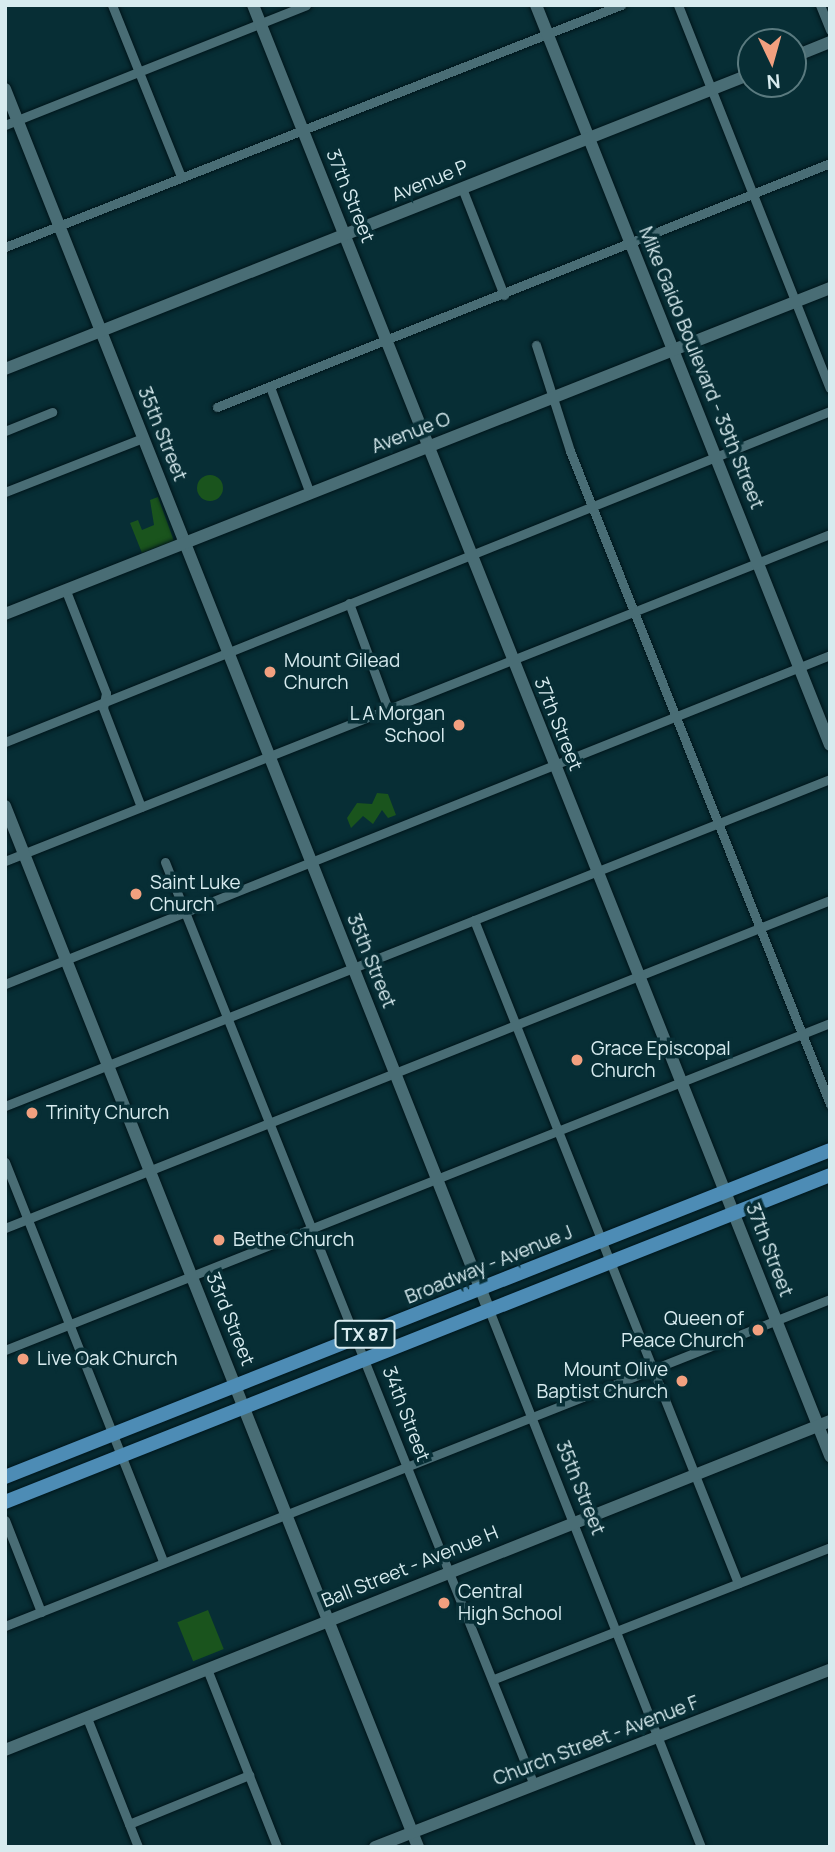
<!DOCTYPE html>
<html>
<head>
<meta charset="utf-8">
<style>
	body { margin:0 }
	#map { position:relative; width:835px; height:1852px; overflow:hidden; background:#072e35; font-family:Manrope,sans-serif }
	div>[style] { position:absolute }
	.green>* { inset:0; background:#1a541d; transform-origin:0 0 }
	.round { border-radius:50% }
	.roads { filter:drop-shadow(0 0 2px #00151a) drop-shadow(0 0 2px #00151a) }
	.street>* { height:9px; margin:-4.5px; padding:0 4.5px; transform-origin:4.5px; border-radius:4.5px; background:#496d75 }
	.secondary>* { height:12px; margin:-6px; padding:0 6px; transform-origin:6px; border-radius:6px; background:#496d75 }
	.primary>* { height:14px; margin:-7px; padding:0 7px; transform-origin:7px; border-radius:7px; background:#4d8cb5 }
	.dots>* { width:19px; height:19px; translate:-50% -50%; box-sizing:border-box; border:4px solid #072e35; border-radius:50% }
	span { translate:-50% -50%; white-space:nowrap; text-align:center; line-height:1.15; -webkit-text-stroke:7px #072e35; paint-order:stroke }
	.shield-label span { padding:2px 5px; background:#072e35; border:2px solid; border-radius:5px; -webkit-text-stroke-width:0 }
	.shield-label { font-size:18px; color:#d7ebef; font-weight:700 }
	.street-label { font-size:19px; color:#d7ebef }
	.poi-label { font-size:19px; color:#d7ebef }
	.left { translate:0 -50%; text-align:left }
	.right { translate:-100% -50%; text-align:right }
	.frame { position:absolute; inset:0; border:7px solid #d7ebef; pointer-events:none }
	.north { position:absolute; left:737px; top:28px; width:70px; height:70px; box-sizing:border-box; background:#072e35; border:2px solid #5a7a7f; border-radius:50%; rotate:175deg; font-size:19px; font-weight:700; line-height:28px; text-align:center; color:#d7ebef }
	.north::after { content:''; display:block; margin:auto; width:24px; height:32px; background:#f2a07f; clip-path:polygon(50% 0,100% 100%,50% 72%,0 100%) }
</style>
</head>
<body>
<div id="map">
	<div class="green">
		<i class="round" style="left:197px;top:475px;width:26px;height:26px"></i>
		<i style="clip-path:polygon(158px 497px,174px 541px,142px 553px,130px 523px,138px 520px,142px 530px,154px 525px,150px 500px)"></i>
		<i style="clip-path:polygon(377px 793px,388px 794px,396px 815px,388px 818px,382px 810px,373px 824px,363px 816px,351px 828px,347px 818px,357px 803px,372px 804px)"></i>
		<i style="left:208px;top:1610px;width:42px;height:33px;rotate:68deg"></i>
	</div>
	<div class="roads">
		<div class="street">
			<i style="left:112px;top:5px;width:185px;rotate:68.1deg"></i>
			<i style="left:678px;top:5px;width:412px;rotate:68.4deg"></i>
			<i style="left:820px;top:5px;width:27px;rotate:68deg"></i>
			<i style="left:5px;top:125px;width:324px;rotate:-21.7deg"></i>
			<i style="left:462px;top:188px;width:115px;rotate:68.6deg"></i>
			<i style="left:5px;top:247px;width:662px;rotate:-21.45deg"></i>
			<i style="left:536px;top:345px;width:111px;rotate:72.2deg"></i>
			<i style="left:570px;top:451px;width:703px;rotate:68.29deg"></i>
			<i style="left:270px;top:387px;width:111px;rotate:69.4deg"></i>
			<i style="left:217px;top:407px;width:660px;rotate:-21.7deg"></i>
			<i style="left:5px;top:431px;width:51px;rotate:-22deg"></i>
			<i style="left:5px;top:492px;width:148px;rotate:-21.4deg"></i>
			<i style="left:66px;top:591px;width:110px;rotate:68.6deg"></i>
			<i style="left:106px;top:693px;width:15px;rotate:101deg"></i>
			<i style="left:103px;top:708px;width:106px;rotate:69deg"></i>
			<i style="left:349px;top:603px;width:113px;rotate:69.8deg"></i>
			<i style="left:5px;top:742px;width:889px;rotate:-21.86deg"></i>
			<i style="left:5px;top:861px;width:887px;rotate:-21.62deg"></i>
			<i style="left:165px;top:862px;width:994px;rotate:68.21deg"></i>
			<i style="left:474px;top:920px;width:714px;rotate:68.29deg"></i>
			<i style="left:5px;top:984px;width:888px;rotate:-21.74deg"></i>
			<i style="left:5px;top:1106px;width:887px;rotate:-21.62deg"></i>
			<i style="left:5px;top:1162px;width:431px;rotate:68.4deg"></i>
			<i style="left:5px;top:1228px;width:888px;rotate:-21.68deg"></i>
			<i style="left:489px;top:1310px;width:577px;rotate:68.46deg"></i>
			<i style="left:5px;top:1350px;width:887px;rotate:-21.62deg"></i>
			<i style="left:5px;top:1520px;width:99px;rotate:68.6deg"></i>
			<i style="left:5px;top:1626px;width:887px;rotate:-21.62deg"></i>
			<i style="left:207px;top:1669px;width:191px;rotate:68.5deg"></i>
			<i style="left:494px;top:1679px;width:361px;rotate:-21.4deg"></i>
			<i style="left:87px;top:1718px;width:139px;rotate:68.4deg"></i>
			<i style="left:129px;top:1824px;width:130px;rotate:-22.2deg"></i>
		</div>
		<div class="secondary">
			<i style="left:253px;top:5px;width:1562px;rotate:68.31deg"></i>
			<i style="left:536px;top:5px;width:796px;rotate:68.33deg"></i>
			<i style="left:793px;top:57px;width:40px;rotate:-22deg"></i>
			<i style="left:5px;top:89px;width:1313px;rotate:68.38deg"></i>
			<i style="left:5px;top:369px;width:802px;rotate:-21.58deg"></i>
			<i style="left:5px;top:614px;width:887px;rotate:-21.56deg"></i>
			<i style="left:5px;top:806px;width:1120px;rotate:68.36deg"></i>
			<i style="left:5px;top:1750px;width:888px;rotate:-21.74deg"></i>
			<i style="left:375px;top:1847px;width:488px;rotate:-21.3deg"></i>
		</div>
		<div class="primary">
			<i style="left:5px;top:1477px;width:887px;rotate:-21.62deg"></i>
			<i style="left:5px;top:1502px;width:887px;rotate:-21.62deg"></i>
		</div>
	</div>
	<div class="dots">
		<i style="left:270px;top:672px;background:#f2a07f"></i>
		<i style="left:459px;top:725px;background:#f2a07f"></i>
		<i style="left:136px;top:894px;background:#f2a07f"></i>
		<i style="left:577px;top:1060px;background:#f2a07f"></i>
		<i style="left:32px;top:1113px;background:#f2a07f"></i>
		<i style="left:219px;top:1240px;background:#f2a07f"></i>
		<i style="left:758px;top:1330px;background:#f2a07f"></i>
		<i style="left:23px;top:1359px;background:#f2a07f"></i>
		<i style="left:682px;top:1381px;background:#f2a07f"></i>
		<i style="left:444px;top:1603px;background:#f2a07f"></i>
	</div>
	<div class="shield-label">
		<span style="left:365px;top:1334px">TX 87</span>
	</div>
	<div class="street-label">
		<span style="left:430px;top:181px;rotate:-22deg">Avenue P</span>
		<span style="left:350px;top:196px;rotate:68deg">37th Street</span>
		<span style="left:701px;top:368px;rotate:68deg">Mike Gaido Boulevard - 39th Street</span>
		<span style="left:411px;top:433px;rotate:-21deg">Avenue O</span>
		<span style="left:162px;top:434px;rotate:68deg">35th Street</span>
		<span style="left:558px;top:724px;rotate:68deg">37th Street</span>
		<span style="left:371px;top:961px;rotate:68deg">35th Street</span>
		<span style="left:769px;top:1250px;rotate:69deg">37th Street</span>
		<span style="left:489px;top:1265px;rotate:-22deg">Broadway - Avenue J</span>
		<span style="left:230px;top:1319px;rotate:68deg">33rd Street</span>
		<span style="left:406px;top:1414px;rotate:69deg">34th Street</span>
		<span style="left:580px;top:1488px;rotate:68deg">35th Street</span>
		<span style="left:410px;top:1567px;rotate:-22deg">Ball Street - Avenue H</span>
		<span style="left:596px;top:1741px;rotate:-21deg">Church Street - Avenue F</span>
	</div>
	<div class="poi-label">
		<span class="left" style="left:284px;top:672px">Mount Gilead<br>Church</span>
		<span class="right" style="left:445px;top:725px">L A Morgan<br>School</span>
		<span class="left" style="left:150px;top:894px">Saint Luke<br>Church</span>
		<span class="left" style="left:591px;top:1060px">Grace Episcopal<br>Church</span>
		<span class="left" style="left:46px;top:1113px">Trinity Church</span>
		<span class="left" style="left:233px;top:1240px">Bethe Church</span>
		<span class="right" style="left:744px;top:1330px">Queen of<br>Peace Church</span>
		<span class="left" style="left:37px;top:1359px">Live Oak Church</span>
		<span class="right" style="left:668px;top:1381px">Mount Olive<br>Baptist Church</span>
		<span class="left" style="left:458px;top:1603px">Central<br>High School</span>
	</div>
	<div class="frame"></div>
	<div class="north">N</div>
</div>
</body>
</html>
